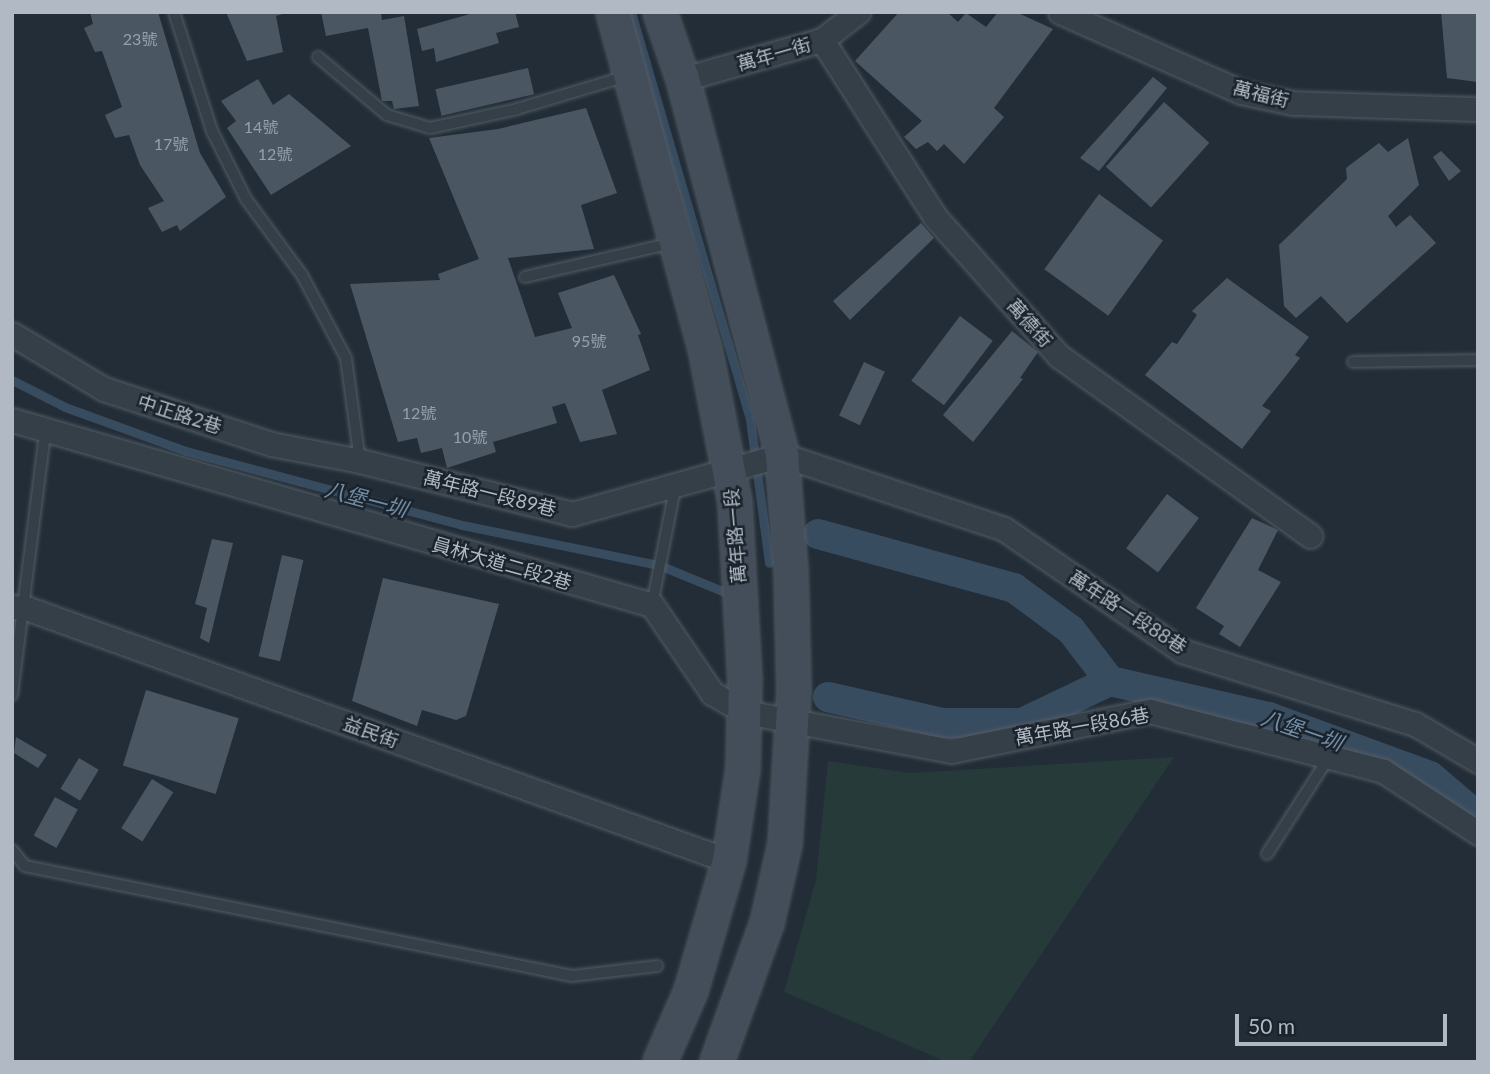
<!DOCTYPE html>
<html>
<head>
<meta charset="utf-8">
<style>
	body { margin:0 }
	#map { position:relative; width:1490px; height:1074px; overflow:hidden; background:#222d37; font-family:Lato,"Noto Sans TC",sans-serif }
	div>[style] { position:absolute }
	.green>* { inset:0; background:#253a39 }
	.stream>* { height:9px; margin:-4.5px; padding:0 4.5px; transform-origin:4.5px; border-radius:4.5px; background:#384c60 }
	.canal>* { height:30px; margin:-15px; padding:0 15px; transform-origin:15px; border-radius:15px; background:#384c60 }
	.building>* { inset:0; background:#4a5763; transform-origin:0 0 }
	.roads { filter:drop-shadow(0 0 2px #535c65) drop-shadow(0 0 2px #535c65) }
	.lane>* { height:10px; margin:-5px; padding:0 5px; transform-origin:5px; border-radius:5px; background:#353f48 }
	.street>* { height:23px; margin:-11.5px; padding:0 11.5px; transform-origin:11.5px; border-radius:11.5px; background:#353f48 }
	.secondary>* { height:32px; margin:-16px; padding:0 16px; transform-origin:16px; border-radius:16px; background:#444e5a }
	span { translate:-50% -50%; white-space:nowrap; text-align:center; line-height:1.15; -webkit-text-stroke:5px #1b242c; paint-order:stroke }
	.number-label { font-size:16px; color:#96a0ac }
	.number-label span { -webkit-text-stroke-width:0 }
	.street-label { font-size:19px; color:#b0b9c4 }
	.water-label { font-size:21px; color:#728da6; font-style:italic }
	.frame { position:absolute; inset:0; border:14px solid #b0b9c4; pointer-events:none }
	.scale { position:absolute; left:1235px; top:1014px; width:212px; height:32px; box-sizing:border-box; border:4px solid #b0b9c4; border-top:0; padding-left:9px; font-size:21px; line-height:24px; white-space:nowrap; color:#b0b9c4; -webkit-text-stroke:5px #1b242c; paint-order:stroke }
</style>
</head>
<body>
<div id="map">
	<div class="green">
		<i style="clip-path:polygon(1174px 757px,969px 1062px,947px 1062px,784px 992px,816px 880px,828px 761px,910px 773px)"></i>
	</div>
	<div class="stream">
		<i style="left:631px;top:12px;width:424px;rotate:73.7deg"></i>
		<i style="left:750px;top:419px;width:145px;rotate:82.5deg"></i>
		<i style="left:12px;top:380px;width:59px;rotate:27deg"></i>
		<i style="left:65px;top:407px;width:129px;rotate:20deg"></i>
		<i style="left:186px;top:451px;width:286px;rotate:15deg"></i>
		<i style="left:462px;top:525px;width:201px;rotate:11.5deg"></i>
		<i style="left:659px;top:565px;width:74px;rotate:22.4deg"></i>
	</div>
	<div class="canal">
		<i style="left:818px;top:534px;width:203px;rotate:15.4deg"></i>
		<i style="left:1014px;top:588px;width:71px;rotate:36.4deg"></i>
		<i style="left:1071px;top:630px;width:64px;rotate:52.6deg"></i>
		<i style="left:1110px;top:681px;width:163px;rotate:12.8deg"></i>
		<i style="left:1269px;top:717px;width:171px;rotate:20.1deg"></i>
		<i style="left:1430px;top:776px;width:63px;rotate:40.5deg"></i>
		<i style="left:828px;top:697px;width:117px;rotate:12.8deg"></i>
		<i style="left:942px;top:723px;width:80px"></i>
		<i style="left:1022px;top:723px;width:98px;rotate:-25.5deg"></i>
	</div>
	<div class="building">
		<i style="clip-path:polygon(90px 12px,158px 12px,200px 153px,226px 197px,180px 231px,177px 225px,162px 232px,148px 208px,164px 201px,140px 165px,129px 135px,115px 138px,105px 115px,122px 107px,102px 51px,95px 52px,84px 28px,93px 24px)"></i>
		<i style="clip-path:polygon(226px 12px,289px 12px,276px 16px,283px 52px,247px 61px)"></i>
		<i style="clip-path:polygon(321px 12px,381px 12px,382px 20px,404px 16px,419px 106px,394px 109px,392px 101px,382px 101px,368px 28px,326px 36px)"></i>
		<i style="clip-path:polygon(477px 12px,515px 12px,519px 27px,496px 33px,499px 43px,436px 62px,434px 48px,422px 51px,417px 29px)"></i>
		<i style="clip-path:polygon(899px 12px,947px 12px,958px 22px,966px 13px,986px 27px,998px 12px,1016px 12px,1053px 29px,994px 108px,1004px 117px,964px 164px,944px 144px,937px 151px,928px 142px,916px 149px,904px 137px,922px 121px,855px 61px)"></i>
		<i style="clip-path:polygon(1441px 12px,1478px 12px,1478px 82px,1447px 78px)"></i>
		<i style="left:528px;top:68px;width:27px;height:95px;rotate:77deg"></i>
		<i style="clip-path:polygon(1153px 77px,1167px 88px,1099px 171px,1080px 158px)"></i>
		<i style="clip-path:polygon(258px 79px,273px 105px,289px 94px,351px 146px,271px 195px,227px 128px,236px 121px,221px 101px)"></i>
		<i style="left:1164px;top:102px;width:61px;height:87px;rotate:42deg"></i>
		<i style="clip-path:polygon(586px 108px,617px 193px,581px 205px,594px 249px,508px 258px,535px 337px,572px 328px,558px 293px,614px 275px,641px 334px,638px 335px,650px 370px,602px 390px,617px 434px,580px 442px,565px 403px,552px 407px,557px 423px,493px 442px,496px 452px,447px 468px,442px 448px,421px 453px,417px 438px,398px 442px,350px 284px,440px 280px,438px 274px,479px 259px,429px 138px,498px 129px)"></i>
		<i style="clip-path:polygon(1408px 138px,1419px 185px,1388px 216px,1396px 227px,1410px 215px,1436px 243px,1347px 323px,1321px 296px,1296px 318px,1284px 306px,1279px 245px,1347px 179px,1346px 168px,1379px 143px,1388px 152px)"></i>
		<i style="clip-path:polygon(1441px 151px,1461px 171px,1449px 181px,1433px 157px)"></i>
		<i style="left:1099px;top:194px;width:79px;height:93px;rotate:36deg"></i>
		<i style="clip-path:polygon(921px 223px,934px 238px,850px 320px,833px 301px)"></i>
		<i style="clip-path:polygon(1227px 278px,1309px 337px,1295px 355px,1300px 358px,1262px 406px,1271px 411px,1242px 449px,1145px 375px,1172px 342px,1177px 344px,1197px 315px,1192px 311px)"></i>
		<i style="left:960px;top:316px;width:41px;height:81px;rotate:37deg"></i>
		<i style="clip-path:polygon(1012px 331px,1038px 352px,1020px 378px,1023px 379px,973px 442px,943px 415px)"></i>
		<i style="left:864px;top:362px;width:23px;height:59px;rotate:25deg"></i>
		<i style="left:1167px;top:494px;width:40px;height:68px;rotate:37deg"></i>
		<i style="clip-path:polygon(1252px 518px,1278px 530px,1258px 570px,1281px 582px,1240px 647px,1219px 634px,1224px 626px,1196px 608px)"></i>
		<i style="clip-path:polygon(212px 539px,233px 543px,209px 643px,200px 638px,207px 608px,195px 604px)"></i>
		<i style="left:282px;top:555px;width:22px;height:104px;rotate:13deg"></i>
		<i style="clip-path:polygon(383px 578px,499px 604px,466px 716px,456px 720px,422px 710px,417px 726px,352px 701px)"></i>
		<i style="left:146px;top:690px;width:97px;height:79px;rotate:17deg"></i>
		<i style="clip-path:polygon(16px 737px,47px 755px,38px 768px,14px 753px)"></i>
		<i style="left:79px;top:758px;width:23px;height:36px;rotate:31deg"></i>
		<i style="left:152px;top:779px;width:25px;height:58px;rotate:32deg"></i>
		<i style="left:55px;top:797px;width:26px;height:44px;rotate:29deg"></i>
	</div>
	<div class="roads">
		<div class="lane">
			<i style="left:174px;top:12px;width:125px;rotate:72.3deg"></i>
			<i style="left:212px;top:131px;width:76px;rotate:63.4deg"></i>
			<i style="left:246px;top:199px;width:94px;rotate:53.6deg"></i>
			<i style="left:302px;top:275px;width:94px;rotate:62.1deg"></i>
			<i style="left:346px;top:358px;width:104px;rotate:82.3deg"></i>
			<i style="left:318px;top:57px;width:90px;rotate:40deg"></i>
			<i style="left:387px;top:115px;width:45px;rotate:16.8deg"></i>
			<i style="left:430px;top:128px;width:89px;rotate:-12.3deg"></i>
			<i style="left:517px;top:109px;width:115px;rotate:-16.7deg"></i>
			<i style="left:525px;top:277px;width:151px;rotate:-13deg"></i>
			<i style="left:1353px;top:362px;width:125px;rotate:-0.9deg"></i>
			<i style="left:652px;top:605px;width:123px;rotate:-78.8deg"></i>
			<i style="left:12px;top:695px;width:264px;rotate:-82.8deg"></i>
			<i style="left:12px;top:850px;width:21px;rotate:51deg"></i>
			<i style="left:25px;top:866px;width:558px;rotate:11.37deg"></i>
			<i style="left:572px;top:976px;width:86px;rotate:-6.7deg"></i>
			<i style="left:1267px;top:854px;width:115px;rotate:-57.4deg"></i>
		</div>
		<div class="street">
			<i style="left:1060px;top:12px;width:198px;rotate:23.8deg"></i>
			<i style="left:1241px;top:92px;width:53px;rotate:11.9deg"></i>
			<i style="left:1293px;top:103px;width:185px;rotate:1.9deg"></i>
			<i style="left:822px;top:40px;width:210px;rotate:57.4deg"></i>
			<i style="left:935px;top:217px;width:186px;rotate:48.3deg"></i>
			<i style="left:1059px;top:356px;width:309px;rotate:35.6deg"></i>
			<i style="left:683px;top:79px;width:144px;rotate:-15.7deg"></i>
			<i style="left:822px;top:40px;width:46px;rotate:-37.9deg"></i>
			<i style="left:12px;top:334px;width:107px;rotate:30.9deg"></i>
			<i style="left:104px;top:389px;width:176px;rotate:18.2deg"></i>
			<i style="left:271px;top:444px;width:91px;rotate:10.8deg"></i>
			<i style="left:360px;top:461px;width:219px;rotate:14deg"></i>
			<i style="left:572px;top:514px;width:218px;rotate:-15.7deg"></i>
			<i style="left:782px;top:455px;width:234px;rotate:18.4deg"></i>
			<i style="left:1004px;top:529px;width:216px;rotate:34.4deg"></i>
			<i style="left:1182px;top:651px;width:244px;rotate:17.4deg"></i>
			<i style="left:1415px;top:724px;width:73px;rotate:30.4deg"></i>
			<i style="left:12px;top:420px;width:666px;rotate:16.12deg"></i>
			<i style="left:652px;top:605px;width:107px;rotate:55.7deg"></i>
			<i style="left:712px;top:693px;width:38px;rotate:30deg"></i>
			<i style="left:745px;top:712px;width:210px;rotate:10.7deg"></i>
			<i style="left:951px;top:751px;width:203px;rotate:-11.4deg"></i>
			<i style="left:1150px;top:711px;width:241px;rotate:14.4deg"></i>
			<i style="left:1383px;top:771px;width:113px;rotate:33.1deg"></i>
			<i style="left:12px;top:607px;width:14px;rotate:4deg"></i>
			<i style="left:26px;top:608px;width:747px;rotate:19.79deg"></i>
		</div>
		<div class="secondary">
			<i style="left:613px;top:12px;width:348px;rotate:74.7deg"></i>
			<i style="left:705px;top:348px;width:158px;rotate:79deg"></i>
			<i style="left:735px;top:503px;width:177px;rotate:86.8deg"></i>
			<i style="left:745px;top:680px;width:89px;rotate:91.3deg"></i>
			<i style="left:743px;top:769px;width:93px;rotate:98.7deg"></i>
			<i style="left:729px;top:861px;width:135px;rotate:106.3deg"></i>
			<i style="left:691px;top:991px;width:77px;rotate:113.6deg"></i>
			<i style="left:660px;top:12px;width:71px;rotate:71.1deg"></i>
			<i style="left:683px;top:79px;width:389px;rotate:75.2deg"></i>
			<i style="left:782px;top:455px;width:116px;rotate:85.6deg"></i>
			<i style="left:791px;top:571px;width:119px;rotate:88.6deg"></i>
			<i style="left:794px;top:690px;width:154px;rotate:93.3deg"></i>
			<i style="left:785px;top:844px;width:81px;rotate:102.8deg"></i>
			<i style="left:767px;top:923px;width:148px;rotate:109.8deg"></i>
		</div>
	</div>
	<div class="number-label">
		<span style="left:140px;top:39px">23號</span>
		<span style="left:261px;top:127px">14號</span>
		<span style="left:171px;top:144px">17號</span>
		<span style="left:275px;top:154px">12號</span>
		<span style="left:589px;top:341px">95號</span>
		<span style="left:419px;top:413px">12號</span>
		<span style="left:470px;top:437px">10號</span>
	</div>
	<div class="street-label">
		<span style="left:774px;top:54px;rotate:-16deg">萬年一街</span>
		<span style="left:1261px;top:94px;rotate:14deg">萬福街</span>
		<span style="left:1030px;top:323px;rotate:48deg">萬德街</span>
		<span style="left:180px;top:414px;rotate:18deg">中正路2巷</span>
		<span style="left:490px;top:493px;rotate:14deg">萬年路一段89巷</span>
		<span style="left:735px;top:536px;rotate:-95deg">萬年路一段</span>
		<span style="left:502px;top:563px;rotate:16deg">員林大道二段2巷</span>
		<span style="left:1128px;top:612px;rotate:33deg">萬年路一段88巷</span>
		<span style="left:1082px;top:726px;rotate:-10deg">萬年路一段86巷</span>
		<span style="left:371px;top:732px;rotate:20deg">益民街</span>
	</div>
	<div class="water-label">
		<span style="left:366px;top:499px;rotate:15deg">八堡一圳</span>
		<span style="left:1302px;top:730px;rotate:19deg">八堡一圳</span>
	</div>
	<div class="frame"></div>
	<div class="scale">50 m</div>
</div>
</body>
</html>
